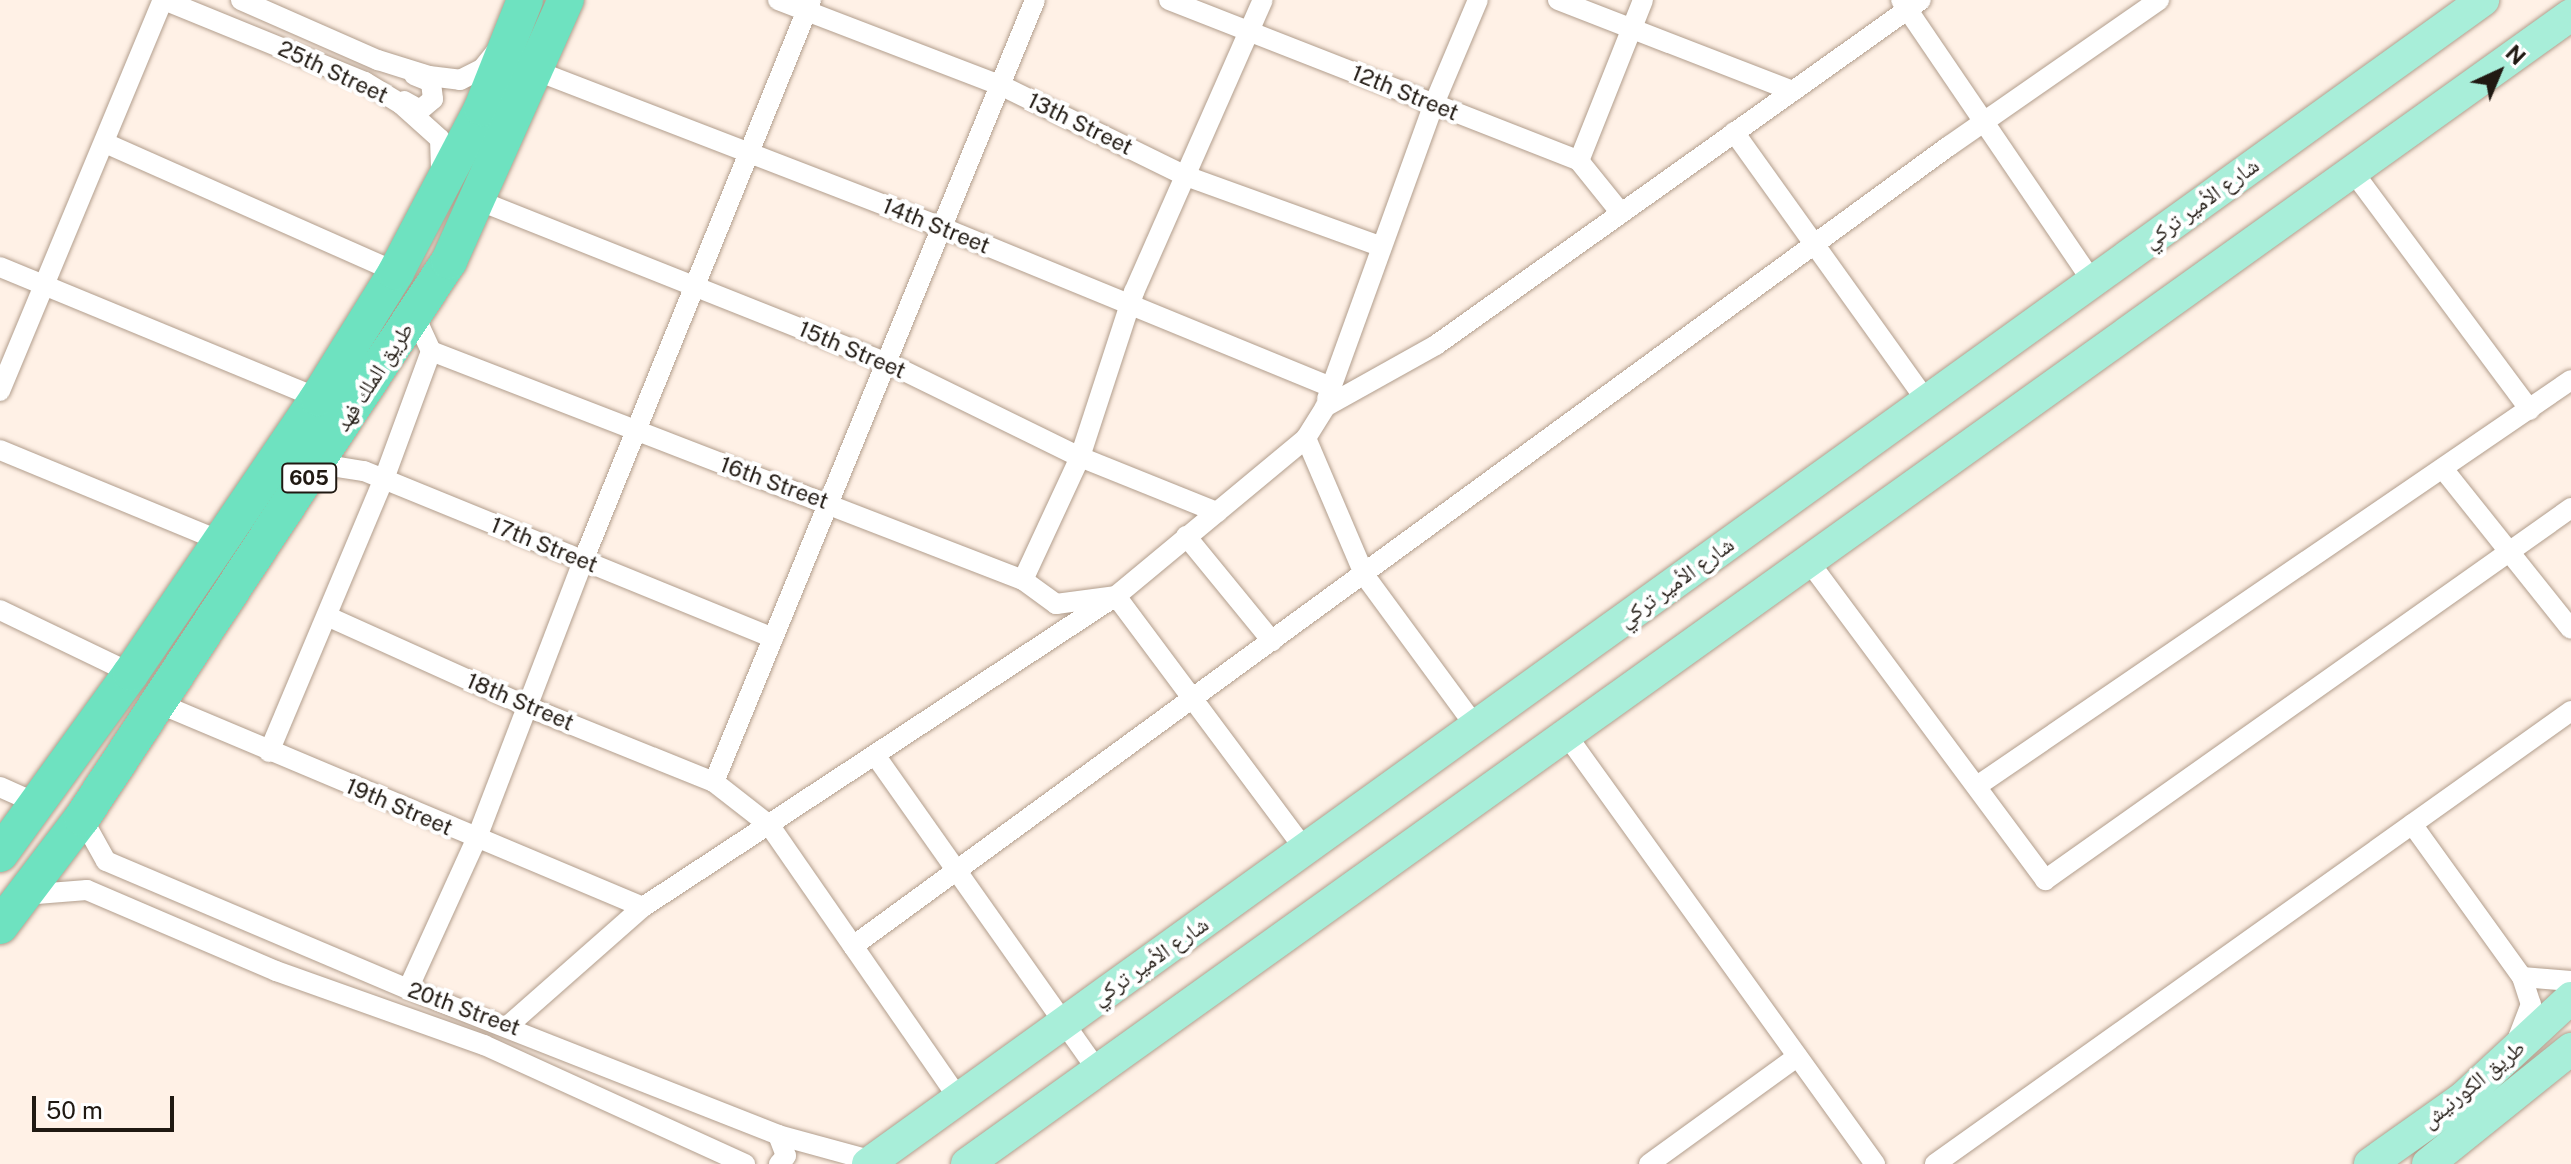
<!DOCTYPE html>
<html>
<head>
<meta charset="utf-8">
<style>
	body { margin:0 }
	#map { position:relative; width:2571px; height:1164px; overflow:hidden; background:#fff1e6; font-family:"Public Sans","Noto Naskh Arabic",sans-serif }
	div>[style] { position:absolute }
	.roads { filter:drop-shadow(0 0 2px #b29e8d) drop-shadow(0 0 2px #b29e8d) }
	.minor>* { height:20px; margin:-10px; padding:0 10px; transform-origin:10px; border-radius:10px; background:#fff }
	.primary>* { height:32px; margin:-16px; padding:0 16px; transform-origin:16px; border-radius:16px; background:#a8eed9 }
	.motorway>* { height:36px; margin:-18px; padding:0 18px; transform-origin:18px; border-radius:18px; background:#6ee2c0 }
	span { translate:-50% -50%; white-space:nowrap; text-align:center; line-height:1.15; -webkit-text-stroke:8px #fff; paint-order:stroke }
	.shield-label span { padding:2px 6px; background:#fff; border:2px solid; border-radius:6px; -webkit-text-stroke-width:0 }
	.shield-label { font-size:20px; color:#201912; font-weight:700 }
	.street-label { font-size:22px; color:#201912 }
	.north { position:absolute; left:2459px; top:32px; width:80px; height:80px; -webkit-text-stroke:6px #fff; paint-order:stroke; rotate:44deg; font-size:22px; font-weight:700; line-height:32px; text-align:center; color:#201912 }
	.north::after { content:''; display:block; margin:auto; width:28px; height:36px; background:#201912; clip-path:polygon(50% 0,100% 100%,50% 72%,0 100%) }
	.scale { position:absolute; left:32px; top:1096px; width:142px; height:36px; box-sizing:border-box; border:4px solid #201912; border-top:0; padding-left:10px; font-size:24px; line-height:28px; white-space:nowrap; color:#201912; -webkit-text-stroke:6px #fff; paint-order:stroke }
</style>
</head>
<body>
<div id="map">
	<div class="roads">
		<div class="minor">
			<i style="left:164px;top:0;width:217px;rotate:22.2deg"></i>
			<i style="left:365px;top:82px;width:42px;rotate:31.4deg"></i>
			<i style="left:401px;top:104px;width:52px;rotate:41.9deg"></i>
			<i style="left:440px;top:139px;width:31px;rotate:88deg"></i>
			<i style="left:241px;top:0;width:150px;rotate:23.7deg"></i>
			<i style="left:378px;top:60px;width:53px;rotate:17.4deg"></i>
			<i style="left:429px;top:76px;width:31px;rotate:7deg"></i>
			<i style="left:460px;top:80px;width:25px;rotate:-27deg"></i>
			<i style="left:482px;top:69px;width:22px;rotate:-51deg"></i>
			<i style="left:778px;top:0;width:238px;rotate:21deg"></i>
			<i style="left:1000px;top:85px;width:207px;rotate:26.1deg"></i>
			<i style="left:1186px;top:176px;width:208px;rotate:19.9deg"></i>
			<i style="left:1169px;top:0;width:440px;rotate:21.4deg"></i>
			<i style="left:1579px;top:161px;width:67px;rotate:51.1deg"></i>
			<i style="left:1558px;top:0;width:252px;rotate:21.2deg"></i>
			<i style="left:1901px;top:0;width:340px;rotate:55.8deg"></i>
			<i style="left:537px;top:71px;width:433px;rotate:21.1deg"></i>
			<i style="left:941px;top:227px;width:422px;rotate:22.3deg"></i>
			<i style="left:404px;top:101px;width:18px;rotate:29deg"></i>
			<i style="left:420px;top:110px;width:17px;rotate:-40deg"></i>
			<i style="left:433px;top:99px;width:17px;rotate:-97deg"></i>
			<i style="left:431px;top:82px;width:18px;rotate:-158deg"></i>
			<i style="left:1734px;top:132px;width:330px;rotate:54.4deg"></i>
			<i style="left:105px;top:143px;width:318px;rotate:23.9deg"></i>
			<i style="left:1579px;top:161px;width:173px;rotate:-68.3deg"></i>
			<i style="left:2351px;top:169px;width:300px;rotate:53.4deg"></i>
			<i style="left:480px;top:201px;width:439px;rotate:21.7deg"></i>
			<i style="left:888px;top:363px;width:214px;rotate:26.1deg"></i>
			<i style="left:1080px;top:457px;width:148px;rotate:21.9deg"></i>
			<i style="left:0;top:267px;width:344px;rotate:22.4deg"></i>
			<i style="left:431px;top:351px;width:635px;rotate:21.15deg"></i>
			<i style="left:1023px;top:580px;width:41px;rotate:36deg"></i>
			<i style="left:1056px;top:604px;width:61px;rotate:-7.6deg"></i>
			<i style="left:1116px;top:596px;width:318px;rotate:53.3deg"></i>
			<i style="left:0;top:391px;width:424px;rotate:-67.4deg"></i>
			<i style="left:1327px;top:399px;width:314px;rotate:-70.1deg"></i>
			<i style="left:1434px;top:104px;width:113px;rotate:-67.1deg"></i>
			<i style="left:1306px;top:438px;width:150px;rotate:66.9deg"></i>
			<i style="left:1365px;top:576px;width:187px;rotate:53.7deg"></i>
			<i style="left:0;top:450px;width:239px;rotate:22.4deg"></i>
			<i style="left:2444px;top:470px;width:203px;rotate:51.4deg"></i>
			<i style="left:312px;top:472px;width:26px;rotate:-11deg"></i>
			<i style="left:338px;top:467px;width:26px;rotate:9deg"></i>
			<i style="left:364px;top:471px;width:442px;rotate:22.2deg"></i>
			<i style="left:1186px;top:536px;width:136px;rotate:50.7deg"></i>
			<i style="left:1807px;top:559px;width:400px;rotate:53.4deg"></i>
			<i style="left:2045px;top:880px;width:644px;rotate:-35.27deg"></i>
			<i style="left:1023px;top:580px;width:136px;rotate:-65.1deg"></i>
			<i style="left:1080px;top:457px;width:174px;rotate:-71.9deg"></i>
			<i style="left:1134px;top:292px;width:319px;rotate:-66.2deg"></i>
			<i style="left:0;top:610px;width:145px;rotate:25.7deg"></i>
			<i style="left:329px;top:617px;width:218px;rotate:24.3deg"></i>
			<i style="left:528px;top:707px;width:201px;rotate:22deg"></i>
			<i style="left:158px;top:703px;width:526px;rotate:22.81deg"></i>
			<i style="left:1565px;top:733px;width:531px;rotate:54.27deg"></i>
			<i style="left:269px;top:752px;width:296px;rotate:-67.2deg"></i>
			<i style="left:384px;top:479px;width:136px;rotate:-69.8deg"></i>
			<i style="left:431px;top:351px;width:41px;rotate:-114.7deg"></i>
			<i style="left:875px;top:755px;width:385px;rotate:54.8deg"></i>
			<i style="left:1977px;top:786px;width:719px;rotate:-34.35deg"></i>
			<i style="left:0;top:787px;width:39px;rotate:24deg"></i>
			<i style="left:82px;top:818px;width:49px;rotate:60.8deg"></i>
			<i style="left:106px;top:861px;width:328px;rotate:23deg"></i>
			<i style="left:408px;top:989px;width:398px;rotate:21.5deg"></i>
			<i style="left:778px;top:1135px;width:98px;rotate:15.3deg"></i>
			<i style="left:2412px;top:824px;width:188px;rotate:54.3deg"></i>
			<i style="left:2522px;top:977px;width:28px;rotate:72deg"></i>
			<i style="left:2531px;top:1004px;width:40px;rotate:111deg"></i>
			<i style="left:24px;top:895px;width:63px;rotate:-4.5deg"></i>
			<i style="left:87px;top:890px;width:206px;rotate:23.2deg"></i>
			<i style="left:276px;top:971px;width:221px;rotate:19.6deg"></i>
			<i style="left:484px;top:1045px;width:287px;rotate:24.5deg"></i>
			<i style="left:853px;top:946px;width:1357px;rotate:-36.13deg"></i>
			<i style="left:1949px;top:146px;width:256px;rotate:-34.8deg"></i>
			<i style="left:2522px;top:977px;width:49px;rotate:4.7deg"></i>
			<i style="left:408px;top:989px;width:164px;rotate:-65.5deg"></i>
			<i style="left:476px;top:840px;width:299px;rotate:-69deg"></i>
			<i style="left:583px;top:561px;width:606px;rotate:-67.88deg"></i>
			<i style="left:509px;top:1025px;width:179px;rotate:-41.4deg"></i>
			<i style="left:643px;top:907px;width:566px;rotate:-33.33deg"></i>
			<i style="left:1116px;top:596px;width:247px;rotate:-39.7deg"></i>
			<i style="left:1306px;top:438px;width:36px;rotate:-58deg"></i>
			<i style="left:1325px;top:407px;width:127px;rotate:-29.2deg"></i>
			<i style="left:1436px;top:345px;width:595px;rotate:-35.43deg"></i>
			<i style="left:959px;top:1099px;width:333px;rotate:-124.7deg"></i>
			<i style="left:769px;top:825px;width:70px;rotate:-142deg"></i>
			<i style="left:714px;top:782px;width:845px;rotate:-67.68deg"></i>
			<i style="left:778px;top:1135px;width:22px;rotate:69deg"></i>
			<i style="left:786px;top:1156px;width:11px;rotate:131deg"></i>
			<i style="left:1649px;top:1164px;width:183px;rotate:-35.9deg"></i>
			<i style="left:1935px;top:1164px;width:781px;rotate:-35.46deg"></i>
		</div>
		<div class="primary">
			<i style="left:868px;top:1164px;width:1991px;rotate:-35.78deg"></i>
			<i style="left:967px;top:1164px;width:1973px;rotate:-35.62deg"></i>
			<i style="left:2370px;top:1164px;width:114px;rotate:-35.4deg"></i>
			<i style="left:2463px;top:1098px;width:147px;rotate:-42.8deg"></i>
			<i style="left:2428px;top:1164px;width:184px;rotate:-38.8deg"></i>
		</div>
		<div class="motorway">
			<i style="left:0;top:854px;width:223px;rotate:-54.1deg"></i>
			<i style="left:131px;top:673px;width:333px;rotate:-55.8deg"></i>
			<i style="left:318px;top:398px;width:148px;rotate:-58.2deg"></i>
			<i style="left:396px;top:272px;width:185px;rotate:-62.3deg"></i>
			<i style="left:482px;top:108px;width:116px;rotate:-68.3deg"></i>
			<i style="left:0;top:926px;width:136px;rotate:-52.8deg"></i>
			<i style="left:82px;top:818px;width:667px;rotate:-56.62deg"></i>
			<i style="left:449px;top:261px;width:286px;rotate:-65.9deg"></i>
		</div>
	</div>
	<div class="shield-label">
		<span style="left:309px;top:478px">605</span>
	</div>
	<div class="street-label">
		<span style="left:333px;top:72px;rotate:25deg">25th Street</span>
		<span style="left:1405px;top:93px;rotate:22deg">12th Street</span>
		<span style="left:1080px;top:124px;rotate:26deg">13th Street</span>
		<span style="left:2201px;top:203px;rotate:-36deg">شارع الأمير تركي</span>
		<span style="left:936px;top:226px;rotate:22deg">14th Street</span>
		<span style="left:852px;top:350px;rotate:23deg">15th Street</span>
		<span style="left:374px;top:377px;rotate:-57deg">طريق الملك فهد</span>
		<span style="left:774px;top:483px;rotate:20deg">16th Street</span>
		<span style="left:544px;top:545px;rotate:22deg">17th Street</span>
		<span style="left:1676px;top:582px;rotate:-36deg">شارع الأمير تركي</span>
		<span style="left:520px;top:702px;rotate:23deg">18th Street</span>
		<span style="left:399px;top:807px;rotate:23deg">19th Street</span>
		<span style="left:1150px;top:961px;rotate:-35deg">شارع الأمير تركي</span>
		<span style="left:464px;top:1009px;rotate:20deg">20th Street</span>
		<span style="left:2473px;top:1084px;rotate:-39deg">طريق الكورنيش</span>
	</div>
	<div class="north">N</div>
	<div class="scale">50 m</div>
</div>
</body>
</html>
